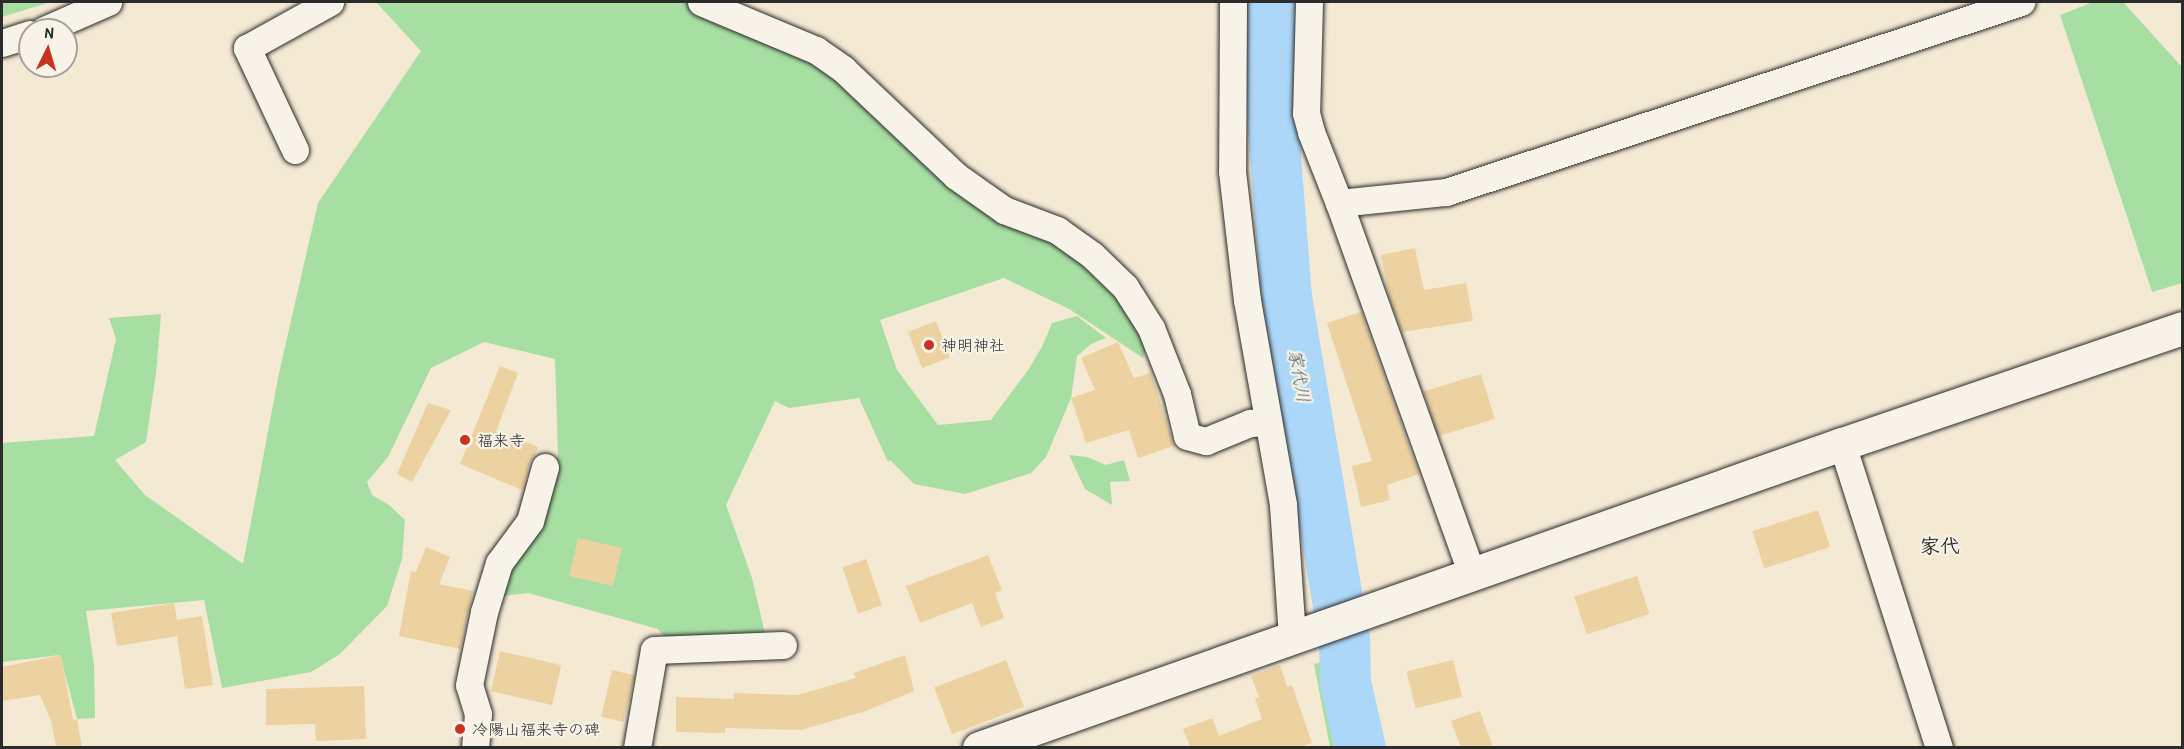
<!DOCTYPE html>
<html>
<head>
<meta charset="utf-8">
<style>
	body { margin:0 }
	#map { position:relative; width:2184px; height:749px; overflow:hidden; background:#f4e9d3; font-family:"Patrick Hand","Klee One",sans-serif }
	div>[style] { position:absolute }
	.green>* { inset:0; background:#a7dfa3 }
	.river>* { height:51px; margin:-25.5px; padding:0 25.5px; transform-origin:25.5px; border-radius:25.5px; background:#acd7f8 }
	.building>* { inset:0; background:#ecd2a1; transform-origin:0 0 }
	.roads { filter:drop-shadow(0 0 2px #2b2b2b) drop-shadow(0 0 2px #2b2b2b) }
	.minor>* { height:27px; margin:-13.5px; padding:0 13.5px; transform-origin:13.5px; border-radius:13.5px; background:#f7f3e8 }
	.tertiary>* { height:33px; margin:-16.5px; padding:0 16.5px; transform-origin:16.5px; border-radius:16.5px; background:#f7f3e8 }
	.dots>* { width:16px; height:16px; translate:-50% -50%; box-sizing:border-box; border:3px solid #f7f3e8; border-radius:50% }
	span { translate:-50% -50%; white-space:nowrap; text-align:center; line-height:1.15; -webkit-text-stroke:4.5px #f7f3e8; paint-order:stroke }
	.poi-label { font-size:16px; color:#2b2b2b }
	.left { translate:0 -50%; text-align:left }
	.water-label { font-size:18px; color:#4b565e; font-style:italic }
	.quarter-label { font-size:20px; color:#2b2b2b; font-weight:700 }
	.frame { position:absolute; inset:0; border:3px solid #2b2b2b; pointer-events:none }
	.north { position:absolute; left:18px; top:18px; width:60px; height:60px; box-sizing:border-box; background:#f7f3e8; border:2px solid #a5a39c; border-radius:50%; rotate:5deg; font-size:16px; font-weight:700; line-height:24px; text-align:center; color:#2b2b2b }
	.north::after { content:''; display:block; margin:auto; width:21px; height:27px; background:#c8321e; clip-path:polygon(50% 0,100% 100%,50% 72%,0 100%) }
</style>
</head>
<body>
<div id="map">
	<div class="green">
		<i style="clip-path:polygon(2px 2px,51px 2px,2px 17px)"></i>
		<i style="clip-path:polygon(376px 2px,690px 2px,834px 62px,984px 195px,1060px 233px,1151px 328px,1143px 358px,1069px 309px,1004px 278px,880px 320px,897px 370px,938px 425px,991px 420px,1028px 370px,1042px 347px,1052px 323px,1077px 316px,1106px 338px,1091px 344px,1077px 356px,1071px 398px,1046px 457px,1031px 473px,965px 494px,914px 484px,890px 460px,888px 462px,859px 398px,789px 408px,775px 401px,726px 505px,752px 578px,766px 638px,667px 640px,658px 629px,528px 593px,501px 596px,506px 568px,537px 521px,558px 456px,555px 359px,484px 342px,431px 368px,388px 457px,367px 482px,372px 495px,389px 505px,405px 520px,402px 559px,387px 606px,340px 654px,311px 672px,222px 688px,204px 600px,86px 611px,94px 664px,95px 718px,77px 719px,60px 655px,2px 662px,2px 443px,94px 436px,116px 339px,109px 318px,161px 314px,156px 374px,146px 442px,115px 460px,145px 495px,243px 564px,279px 373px,318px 203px,421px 51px)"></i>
		<i style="clip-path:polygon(2093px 2px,2123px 2px,2182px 67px,2182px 283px,2152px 292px,2060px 15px)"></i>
		<i style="clip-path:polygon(1069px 455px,1087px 457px,1106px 465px,1124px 460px,1130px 481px,1110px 482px,1112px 505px,1085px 489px)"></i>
		<i style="clip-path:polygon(1330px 660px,1351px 724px,1379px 726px,1386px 747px,1330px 747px,1314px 664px)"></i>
	</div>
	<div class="river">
		<i style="left:1272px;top:2px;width:75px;rotate:92.3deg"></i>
		<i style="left:1269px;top:77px;width:221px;rotate:85.6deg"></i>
		<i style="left:1286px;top:297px;width:348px;rotate:80.4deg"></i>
		<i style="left:1344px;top:640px;width:42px;rotate:88.6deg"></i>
		<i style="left:1345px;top:682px;width:68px;rotate:77.2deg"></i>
	</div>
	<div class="building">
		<i style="clip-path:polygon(1415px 248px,1424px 290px,1466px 283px,1473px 321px,1402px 332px,1389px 297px,1381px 255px)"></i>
		<i style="clip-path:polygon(1361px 312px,1419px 474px,1387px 485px,1390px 500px,1361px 507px,1352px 466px,1372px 461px,1327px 323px)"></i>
		<i style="left:936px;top:321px;width:39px;height:30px;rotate:69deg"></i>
		<i style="clip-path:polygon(1118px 342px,1134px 378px,1151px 373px,1174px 446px,1138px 458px,1129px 430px,1086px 443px,1071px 398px,1095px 390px,1081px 358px)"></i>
		<i style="clip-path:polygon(500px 366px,518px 373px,496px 432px,539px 447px,530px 463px,522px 490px,460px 464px)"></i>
		<i style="left:1481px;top:374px;width:47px;height:60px;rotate:73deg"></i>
		<i style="clip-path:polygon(428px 403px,451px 410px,412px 482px,397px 474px)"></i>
		<i style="left:1818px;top:510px;width:39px;height:69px;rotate:72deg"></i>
		<i style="left:578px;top:538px;width:45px;height:39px;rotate:13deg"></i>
		<i style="clip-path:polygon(426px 547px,450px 557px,439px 584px,473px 591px,460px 649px,399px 636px,411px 571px,416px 572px)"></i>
		<i style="clip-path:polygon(988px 555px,1002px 590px,995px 593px,1004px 618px,981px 627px,972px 603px,920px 623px,906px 586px)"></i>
		<i style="left:866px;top:559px;width:49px;height:25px;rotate:71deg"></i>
		<i style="left:1637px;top:576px;width:40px;height:66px;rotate:72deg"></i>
		<i style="clip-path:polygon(174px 603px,177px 620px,202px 616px,213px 685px,185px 689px,177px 636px,117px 646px,111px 613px)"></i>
		<i style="left:500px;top:651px;width:63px;height:41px;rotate:13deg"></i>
		<i style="clip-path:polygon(61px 655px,73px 720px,77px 719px,82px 747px,56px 747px,51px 721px,40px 695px,2px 701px,2px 667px)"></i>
		<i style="clip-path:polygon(905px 655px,914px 691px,866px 711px,801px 730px,725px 728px,725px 733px,676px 732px,676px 697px,734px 699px,734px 693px,798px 695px,856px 678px,853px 673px)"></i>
		<i style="left:1006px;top:660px;width:50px;height:77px;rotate:69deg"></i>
		<i style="left:1453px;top:660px;width:38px;height:48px;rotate:76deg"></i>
		<i style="clip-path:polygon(1280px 665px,1287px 687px,1292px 685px,1312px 743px,1300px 747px,1190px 747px,1183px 729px,1212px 718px,1219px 736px,1262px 719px,1255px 698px,1259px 697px,1251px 676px)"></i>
		<i style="left:612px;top:670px;width:23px;height:48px;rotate:13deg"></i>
		<i style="clip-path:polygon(364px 686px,366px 739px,316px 741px,315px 724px,266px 725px,266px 689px)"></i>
		<i style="clip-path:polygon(1480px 711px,1493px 747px,1461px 747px,1451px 721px)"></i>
	</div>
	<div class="roads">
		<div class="minor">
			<i style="left:701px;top:2px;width:125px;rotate:22.7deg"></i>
			<i style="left:816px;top:50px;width:33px;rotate:35deg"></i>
			<i style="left:843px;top:69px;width:156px;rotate:43.4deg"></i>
			<i style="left:956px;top:176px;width:59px;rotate:35.3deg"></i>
			<i style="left:1004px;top:210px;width:57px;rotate:20.7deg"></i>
			<i style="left:1057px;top:230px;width:43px;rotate:35.5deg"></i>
			<i style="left:1092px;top:255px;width:46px;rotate:44.1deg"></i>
			<i style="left:1125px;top:287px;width:49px;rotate:57.6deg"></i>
			<i style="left:1151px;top:328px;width:71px;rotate:68.5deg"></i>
			<i style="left:1177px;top:394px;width:43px;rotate:76.6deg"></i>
			<i style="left:1187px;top:436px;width:20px;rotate:15deg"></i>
			<i style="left:1206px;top:441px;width:48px;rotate:-22.2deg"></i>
			<i style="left:1250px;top:423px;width:18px;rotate:-3deg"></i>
			<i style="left:1233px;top:2px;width:169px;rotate:90.3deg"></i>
			<i style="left:1232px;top:171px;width:130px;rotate:83.4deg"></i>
			<i style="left:1247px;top:300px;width:208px;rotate:80deg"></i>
			<i style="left:1283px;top:505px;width:131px;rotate:86.1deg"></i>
			<i style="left:1309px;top:2px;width:111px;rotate:91.5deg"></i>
			<i style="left:1306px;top:113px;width:20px;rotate:75deg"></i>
			<i style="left:1311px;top:132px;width:76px;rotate:68.5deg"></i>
			<i style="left:1339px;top:203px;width:395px;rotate:70.3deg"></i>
			<i style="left:44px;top:30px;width:70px;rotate:-23.6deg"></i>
			<i style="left:2px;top:43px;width:29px;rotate:-18deg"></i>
			<i style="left:295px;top:150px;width:113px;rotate:-115.2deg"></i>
			<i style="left:247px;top:48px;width:95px;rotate:-29deg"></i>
			<i style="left:1339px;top:203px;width:108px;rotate:-5.9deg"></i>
			<i style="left:1446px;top:192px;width:606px;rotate:-18.29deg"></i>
			<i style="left:1842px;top:444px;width:319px;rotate:72.3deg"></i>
			<i style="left:475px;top:748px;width:34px;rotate:-85deg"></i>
			<i style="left:478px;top:714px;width:30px;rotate:-107deg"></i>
			<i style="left:469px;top:685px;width:75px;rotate:-78.4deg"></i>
			<i style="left:484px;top:612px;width:51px;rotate:-73deg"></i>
			<i style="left:499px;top:563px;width:52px;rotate:-53.6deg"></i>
			<i style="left:530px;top:521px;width:56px;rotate:-74.5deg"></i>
			<i style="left:637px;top:748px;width:99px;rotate:-80.2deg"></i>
			<i style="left:654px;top:650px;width:129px;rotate:-2.2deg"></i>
		</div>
		<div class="tertiary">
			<i style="left:979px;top:748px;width:915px;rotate:-19.41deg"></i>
			<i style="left:1842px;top:444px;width:359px;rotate:-18.8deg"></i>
		</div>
	</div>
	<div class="dots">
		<i style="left:929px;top:345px;background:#c8321e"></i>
		<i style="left:465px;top:440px;background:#c8321e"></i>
		<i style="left:460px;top:729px;background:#c8321e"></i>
	</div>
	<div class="poi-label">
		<span class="left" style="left:941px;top:345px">神明神社</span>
		<span class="left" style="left:477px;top:440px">福来寺</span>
		<span class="left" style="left:472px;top:729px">冷陽山福来寺の碑</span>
	</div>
	<div class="water-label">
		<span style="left:1299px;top:376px;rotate:80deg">家代川</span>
	</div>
	<div class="quarter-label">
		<span style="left:1940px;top:545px">家代</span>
	</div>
	<div class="frame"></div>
	<div class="north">N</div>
</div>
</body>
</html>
